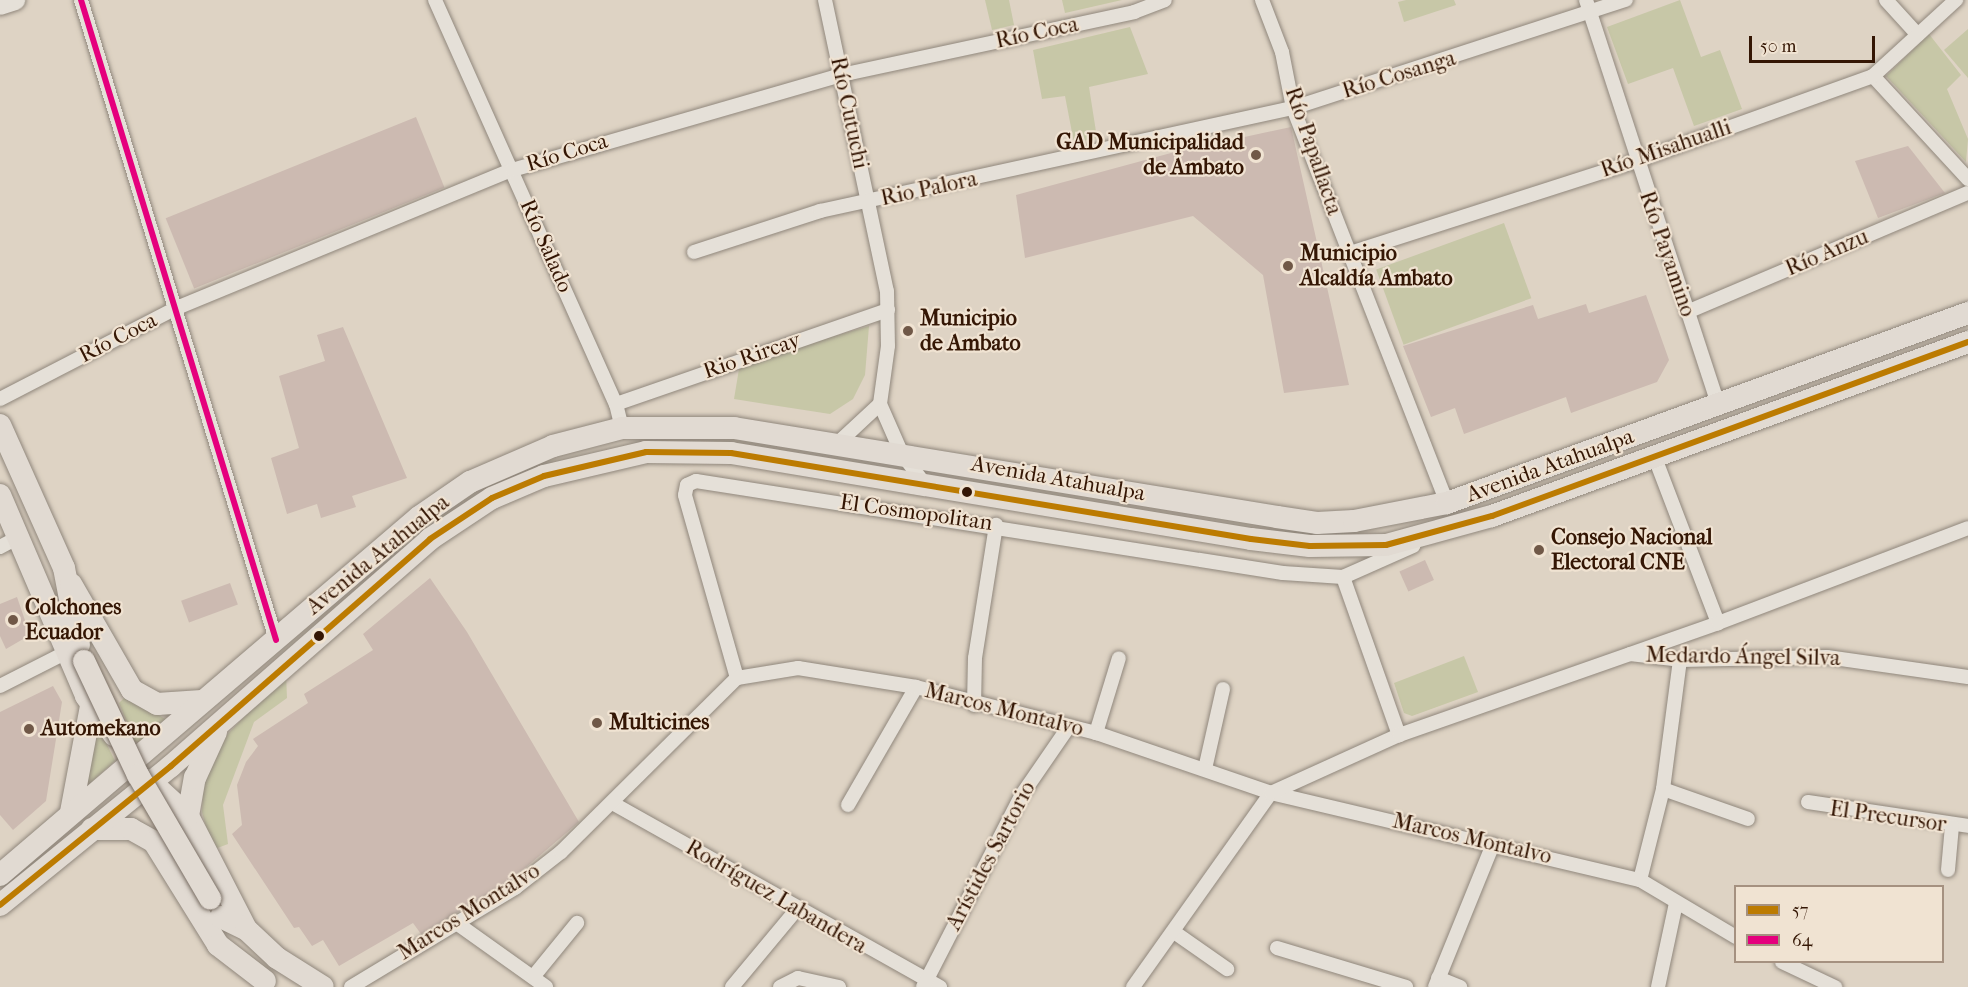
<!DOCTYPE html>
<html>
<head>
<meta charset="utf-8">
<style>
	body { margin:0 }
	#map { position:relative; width:1968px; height:987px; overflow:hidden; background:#ded3c4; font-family:"IM FELL French Canon",serif }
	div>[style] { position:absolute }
	.green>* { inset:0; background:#c7c7a7; transform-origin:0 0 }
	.building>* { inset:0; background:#ccbab1; transform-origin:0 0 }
	.roads { filter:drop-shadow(0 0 2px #90877c) drop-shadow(0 0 2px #90877c) }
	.street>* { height:14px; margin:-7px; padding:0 7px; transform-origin:7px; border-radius:7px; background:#e5e0d8 }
	.secondary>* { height:20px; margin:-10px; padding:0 10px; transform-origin:10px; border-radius:10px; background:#e5e0d8 }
	.primary>* { height:22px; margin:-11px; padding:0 11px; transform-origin:11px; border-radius:11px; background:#e1dad2 }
	.bridges { filter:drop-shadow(0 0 2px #786d63) drop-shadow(0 0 2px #786d63) }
	.primary-bridge>* { height:22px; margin:-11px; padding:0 11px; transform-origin:11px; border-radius:11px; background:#e1dad2 }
	.bus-1>* { height:6px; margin:-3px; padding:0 3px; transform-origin:3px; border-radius:3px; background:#bc7b01 }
	.bus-2>* { height:6px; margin:-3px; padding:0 3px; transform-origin:3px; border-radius:3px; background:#e5007d }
	.dots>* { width:16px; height:16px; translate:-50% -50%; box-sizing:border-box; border:3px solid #f0e3d2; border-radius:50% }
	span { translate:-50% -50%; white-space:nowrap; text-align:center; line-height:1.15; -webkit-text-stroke:4.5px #f0e3d2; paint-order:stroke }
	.street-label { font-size:22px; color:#341604 }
	.poi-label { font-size:22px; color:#341604; font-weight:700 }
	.right { translate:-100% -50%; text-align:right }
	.left { translate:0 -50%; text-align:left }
	.legend { position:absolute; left:1734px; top:885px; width:210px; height:78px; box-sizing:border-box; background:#f0e3d2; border:2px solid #a59180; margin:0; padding:8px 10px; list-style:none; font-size:18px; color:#341604 }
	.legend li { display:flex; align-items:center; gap:12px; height:30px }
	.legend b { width:30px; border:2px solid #a59180 }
	.scale { position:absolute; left:1749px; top:36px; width:126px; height:27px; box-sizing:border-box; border:3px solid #341604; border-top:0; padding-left:8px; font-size:18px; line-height:21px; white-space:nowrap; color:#341604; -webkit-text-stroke:4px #f0e3d2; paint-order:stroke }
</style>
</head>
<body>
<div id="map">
	<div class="green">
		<i style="clip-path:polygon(985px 0,1009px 0,1014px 25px,992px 30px)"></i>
		<i style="clip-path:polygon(1062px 0,1122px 0,1065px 13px)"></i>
		<i style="clip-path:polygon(1406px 0,1454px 0,1456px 5px,1404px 22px,1398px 2px)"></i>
		<i style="clip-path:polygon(1680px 0,1701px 57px,1720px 50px,1742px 109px,1694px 126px,1673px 68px,1628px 84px,1607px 27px)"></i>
		<i style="clip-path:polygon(1130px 27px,1148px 74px,1089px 87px,1097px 138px,1074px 143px,1065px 96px,1042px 99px,1033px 50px)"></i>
		<i style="clip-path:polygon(1968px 29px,1968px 78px,1944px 50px)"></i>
		<i style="clip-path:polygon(1929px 34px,1961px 75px,1947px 89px,1968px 139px,1966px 162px,1886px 76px)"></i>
		<i style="left:1504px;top:223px;width:80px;height:136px;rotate:70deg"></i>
		<i style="clip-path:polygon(869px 326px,865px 375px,853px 399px,830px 414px,734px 399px,740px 363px)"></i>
		<i style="clip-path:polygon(1464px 656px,1478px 692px,1412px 716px,1404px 713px,1394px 683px)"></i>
		<i style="clip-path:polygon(286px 674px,287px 698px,254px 722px,223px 805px,228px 844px,212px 850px,202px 812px,204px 777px,215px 747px)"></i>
		<i style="clip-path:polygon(126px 696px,167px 720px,140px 742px,135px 742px,119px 703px)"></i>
		<i style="clip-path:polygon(97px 724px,115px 761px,80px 792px)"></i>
	</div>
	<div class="building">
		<i style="left:416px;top:117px;width:76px;height:270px;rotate:68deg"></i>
		<i style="clip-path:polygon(1291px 127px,1349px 385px,1284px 393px,1263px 275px,1193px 216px,1025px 258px,1016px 195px,1171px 153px)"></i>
		<i style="clip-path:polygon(1908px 146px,1945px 193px,1878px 218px,1855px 161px)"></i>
		<i style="clip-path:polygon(1646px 295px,1669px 360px,1657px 382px,1571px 413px,1566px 397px,1464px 434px,1455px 408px,1431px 417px,1403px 346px,1533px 305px,1538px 319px,1586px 304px,1589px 313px)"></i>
		<i style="clip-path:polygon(343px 327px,407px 478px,352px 496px,356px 507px,321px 518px,317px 504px,287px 514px,271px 458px,299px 448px,279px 376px,325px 361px,317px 335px)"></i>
		<i style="left:1425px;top:560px;width:22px;height:28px;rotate:66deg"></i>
		<i style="clip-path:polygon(430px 578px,467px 632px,579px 822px,510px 881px,421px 934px,413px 923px,339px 966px,323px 940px,312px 946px,299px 927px,294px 928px,232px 834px,242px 825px,237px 785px,246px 762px,258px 746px,253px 739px,308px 703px,304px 694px,373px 650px,363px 634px)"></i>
		<i style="left:230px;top:583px;width:23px;height:52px;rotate:70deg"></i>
		<i style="clip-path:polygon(17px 597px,30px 635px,6px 649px,0 636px,0 604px)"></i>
		<i style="clip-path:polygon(53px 686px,62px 702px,46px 801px,13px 830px,0 815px,0 712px)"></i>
	</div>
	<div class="roads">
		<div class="street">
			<i style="left:81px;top:0;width:669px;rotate:73.05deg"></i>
			<i style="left:435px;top:0;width:443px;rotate:65.9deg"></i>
			<i style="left:616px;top:404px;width:25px;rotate:76deg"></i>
			<i style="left:825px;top:0;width:298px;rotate:78deg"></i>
			<i style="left:887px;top:291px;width:55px;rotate:89deg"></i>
			<i style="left:888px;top:346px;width:59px;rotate:97.9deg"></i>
			<i style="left:880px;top:404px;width:55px;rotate:66.3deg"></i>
			<i style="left:902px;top:454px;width:35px;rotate:53deg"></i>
			<i style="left:1262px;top:0;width:56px;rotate:69deg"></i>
			<i style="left:1282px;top:52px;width:57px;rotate:78.9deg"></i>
			<i style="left:1293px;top:108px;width:424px;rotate:68.7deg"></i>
			<i style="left:1586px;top:0;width:426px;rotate:71.9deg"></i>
			<i style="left:1886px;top:0;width:47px;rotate:47.6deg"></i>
			<i style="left:1873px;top:76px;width:140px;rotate:47.3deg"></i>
			<i style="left:694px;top:252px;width:133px;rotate:-18deg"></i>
			<i style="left:820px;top:211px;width:484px;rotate:-12.3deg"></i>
			<i style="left:1293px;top:108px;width:350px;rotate:-18deg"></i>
			<i style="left:1350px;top:253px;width:300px;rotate:-17.8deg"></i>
			<i style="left:1636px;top:161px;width:252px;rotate:-19.7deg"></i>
			<i style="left:1873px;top:76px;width:113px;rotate:-42.5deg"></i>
			<i style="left:1687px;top:312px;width:305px;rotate:-23deg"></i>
			<i style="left:0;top:399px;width:196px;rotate:-27.3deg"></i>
			<i style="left:174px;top:309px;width:365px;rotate:-22.4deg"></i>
			<i style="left:512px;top:170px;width:342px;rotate:-16.1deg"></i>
			<i style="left:841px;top:75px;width:300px;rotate:-12.1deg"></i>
			<i style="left:1134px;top:12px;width:33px;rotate:-21deg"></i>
			<i style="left:616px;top:404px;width:288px;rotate:-19.1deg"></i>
			<i style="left:838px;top:443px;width:57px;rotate:-42.9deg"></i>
			<i style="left:1655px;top:458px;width:177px;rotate:69.1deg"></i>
			<i style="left:0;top:547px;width:21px;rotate:-28deg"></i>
			<i style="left:1343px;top:577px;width:168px;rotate:70.5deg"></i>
			<i style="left:1630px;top:654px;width:50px;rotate:6.8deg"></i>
			<i style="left:1680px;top:660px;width:147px;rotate:-1.2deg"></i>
			<i style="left:1827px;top:657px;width:142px;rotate:8.1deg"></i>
			<i style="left:737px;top:678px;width:190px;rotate:-105.9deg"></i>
			<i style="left:685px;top:495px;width:10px;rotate:-79deg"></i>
			<i style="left:687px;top:485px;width:10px;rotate:-24deg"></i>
			<i style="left:696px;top:481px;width:594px;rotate:8.91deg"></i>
			<i style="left:1283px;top:573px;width:60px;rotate:3.8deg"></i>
			<i style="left:1343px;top:577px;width:77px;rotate:-23.9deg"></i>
			<i style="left:0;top:686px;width:75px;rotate:-26.9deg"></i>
			<i style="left:974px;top:705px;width:47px;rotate:-88.8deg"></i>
			<i style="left:975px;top:658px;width:135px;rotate:-81deg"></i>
			<i style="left:1096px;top:733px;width:78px;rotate:-73deg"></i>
			<i style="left:1205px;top:769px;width:82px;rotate:-77.3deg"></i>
			<i style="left:1663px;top:789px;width:90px;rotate:19.4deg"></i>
			<i style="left:1808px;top:802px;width:162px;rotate:8.5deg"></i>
			<i style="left:614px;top:804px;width:374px;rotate:29.3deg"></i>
			<i style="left:848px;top:805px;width:136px;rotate:-60deg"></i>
			<i style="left:1948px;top:870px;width:44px;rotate:-84.8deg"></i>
			<i style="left:1640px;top:880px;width:94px;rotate:-75.8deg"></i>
			<i style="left:1663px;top:789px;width:130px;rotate:-82.5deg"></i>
			<i style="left:455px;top:922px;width:112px;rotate:35.5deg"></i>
			<i style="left:1174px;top:932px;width:65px;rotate:34.9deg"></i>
			<i style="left:1277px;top:948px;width:135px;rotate:16.8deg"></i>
			<i style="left:1782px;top:962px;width:59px;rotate:25.3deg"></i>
			<i style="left:533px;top:977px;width:70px;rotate:-50.8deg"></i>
			<i style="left:1438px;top:978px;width:24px;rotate:22deg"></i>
			<i style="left:351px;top:987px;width:192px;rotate:-31.1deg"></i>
			<i style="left:515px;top:888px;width:58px;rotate:-38deg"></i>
			<i style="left:561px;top:852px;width:247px;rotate:-44.7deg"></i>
			<i style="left:737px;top:678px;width:62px;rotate:-9.3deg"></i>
			<i style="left:798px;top:668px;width:120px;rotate:9.1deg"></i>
			<i style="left:916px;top:687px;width:186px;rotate:14.3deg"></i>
			<i style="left:1096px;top:733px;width:185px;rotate:18.9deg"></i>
			<i style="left:1271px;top:793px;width:379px;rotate:13.3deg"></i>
			<i style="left:1640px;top:880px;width:112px;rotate:30.7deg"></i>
			<i style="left:732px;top:987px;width:102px;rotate:-50.2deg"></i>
			<i style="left:780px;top:987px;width:20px;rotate:-27deg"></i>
			<i style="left:798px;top:978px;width:42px;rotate:12.4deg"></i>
			<i style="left:923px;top:987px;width:215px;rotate:-62.8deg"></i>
			<i style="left:1021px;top:796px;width:81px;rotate:-55.5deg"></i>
			<i style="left:1133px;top:987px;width:238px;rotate:-54.6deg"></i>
			<i style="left:1271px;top:793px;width:141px;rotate:-24.4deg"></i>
			<i style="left:1399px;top:735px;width:338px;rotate:-19.3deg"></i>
			<i style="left:1718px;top:623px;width:267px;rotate:-20.8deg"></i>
			<i style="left:1435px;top:987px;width:154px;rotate:-67.9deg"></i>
			<i style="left:1658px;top:987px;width:86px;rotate:-77.9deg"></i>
		</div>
		<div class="secondary">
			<i style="left:0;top:5px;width:16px;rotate:-18deg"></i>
		</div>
		<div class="primary">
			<i style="left:0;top:425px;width:157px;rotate:65.9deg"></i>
			<i style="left:64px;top:568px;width:78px;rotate:79deg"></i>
			<i style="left:0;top:495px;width:219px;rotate:66.8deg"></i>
			<i style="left:86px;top:696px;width:48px;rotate:54.3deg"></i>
			<i style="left:71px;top:584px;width:122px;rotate:60.1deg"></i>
			<i style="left:132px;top:690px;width:29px;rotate:29deg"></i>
			<i style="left:157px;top:704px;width:45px;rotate:-3.8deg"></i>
			<i style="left:139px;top:778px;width:13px;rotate:18deg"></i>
			<i style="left:151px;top:782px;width:50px;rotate:42.6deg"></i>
			<i style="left:188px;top:816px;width:127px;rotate:62.8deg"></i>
			<i style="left:71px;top:812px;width:108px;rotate:-79.3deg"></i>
			<i style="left:188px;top:816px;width:39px;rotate:-80deg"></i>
			<i style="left:195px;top:778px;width:51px;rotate:-65.5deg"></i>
			<i style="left:92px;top:829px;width:39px"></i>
			<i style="left:131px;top:829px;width:26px;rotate:29deg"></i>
			<i style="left:154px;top:842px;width:121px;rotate:58.1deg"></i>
			<i style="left:218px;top:945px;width:59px;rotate:37.5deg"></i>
			<i style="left:0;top:875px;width:551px;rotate:-40.51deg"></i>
			<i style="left:419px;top:517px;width:62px;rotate:-34.5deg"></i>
			<i style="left:470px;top:482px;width:90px;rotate:-23.4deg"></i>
			<i style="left:553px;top:446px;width:71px;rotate:-14.6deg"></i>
			<i style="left:622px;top:428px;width:112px"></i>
			<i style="left:734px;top:428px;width:550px;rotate:9.31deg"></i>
			<i style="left:1277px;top:517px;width:40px;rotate:8.5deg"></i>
			<i style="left:1317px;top:523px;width:37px;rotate:-3deg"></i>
			<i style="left:1354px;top:521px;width:95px;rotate:-11deg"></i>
			<i style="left:1447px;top:503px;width:555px;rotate:-20.04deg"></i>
			<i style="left:0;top:905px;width:220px;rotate:-39.1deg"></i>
			<i style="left:171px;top:766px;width:344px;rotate:-41.2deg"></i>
			<i style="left:430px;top:539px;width:74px;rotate:-33.5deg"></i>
			<i style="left:492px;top:498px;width:56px;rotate:-22.9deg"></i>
			<i style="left:544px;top:476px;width:105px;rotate:-13.2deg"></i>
			<i style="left:646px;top:452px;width:85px;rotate:0.7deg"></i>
			<i style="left:731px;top:453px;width:527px;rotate:9.39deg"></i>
			<i style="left:1251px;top:539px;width:59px;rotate:6.8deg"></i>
			<i style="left:1310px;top:546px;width:76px;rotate:-0.8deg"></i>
			<i style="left:1386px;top:545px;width:110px;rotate:-15.3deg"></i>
			<i style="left:1492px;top:516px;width:507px;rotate:-20.08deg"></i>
			<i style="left:221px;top:917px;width:28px;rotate:26deg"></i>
			<i style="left:246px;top:929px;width:42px;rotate:43.1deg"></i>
			<i style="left:277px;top:958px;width:54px;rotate:32.2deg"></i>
		</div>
	</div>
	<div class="bridges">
		<div class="primary-bridge">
			<i style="left:84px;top:661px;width:126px;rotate:64.7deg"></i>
			<i style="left:138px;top:775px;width:143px;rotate:59.7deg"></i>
		</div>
	</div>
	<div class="bus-1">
		<i style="left:0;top:905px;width:220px;rotate:-39.1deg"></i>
		<i style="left:171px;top:766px;width:344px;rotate:-41.2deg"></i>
		<i style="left:430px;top:539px;width:74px;rotate:-33.5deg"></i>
		<i style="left:492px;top:498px;width:56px;rotate:-22.9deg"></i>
		<i style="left:544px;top:476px;width:105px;rotate:-13.2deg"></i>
		<i style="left:646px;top:452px;width:85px;rotate:0.7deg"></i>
		<i style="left:731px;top:453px;width:527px;rotate:9.39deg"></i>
		<i style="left:1251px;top:539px;width:59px;rotate:6.8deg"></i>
		<i style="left:1310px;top:546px;width:76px;rotate:-0.8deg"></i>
		<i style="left:1386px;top:545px;width:110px;rotate:-15.3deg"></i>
		<i style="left:1492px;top:516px;width:507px;rotate:-20.08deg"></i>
	</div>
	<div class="bus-2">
		<i style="left:81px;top:0;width:669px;rotate:73.05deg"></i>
	</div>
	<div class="dots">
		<i style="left:1256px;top:155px;background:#705847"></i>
		<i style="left:1288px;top:266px;background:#705847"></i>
		<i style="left:908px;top:331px;background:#705847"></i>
		<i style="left:967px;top:492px;background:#341604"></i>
		<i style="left:1539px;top:550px;background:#705847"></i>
		<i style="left:13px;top:620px;background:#705847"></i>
		<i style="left:319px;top:636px;background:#341604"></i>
		<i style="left:597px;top:723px;background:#705847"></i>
		<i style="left:29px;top:729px;background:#705847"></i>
	</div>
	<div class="street-label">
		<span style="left:1037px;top:33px;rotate:-12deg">Río Coca</span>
		<span style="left:1399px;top:75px;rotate:-17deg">Río Cosanga</span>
		<span style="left:849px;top:113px;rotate:78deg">Río Cutuchi</span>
		<span style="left:1666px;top:149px;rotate:-19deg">Río Misahualli</span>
		<span style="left:1313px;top:151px;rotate:71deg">Río Papallacta</span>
		<span style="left:567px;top:153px;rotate:-17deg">Río Coca</span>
		<span style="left:929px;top:189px;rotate:-12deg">Rio Palora</span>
		<span style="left:546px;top:246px;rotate:66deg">Río Salado</span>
		<span style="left:1827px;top:253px;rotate:-23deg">Río Anzu</span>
		<span style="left:1667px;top:254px;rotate:71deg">Río Payamino</span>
		<span style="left:118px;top:338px;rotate:-27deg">Río Coca</span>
		<span style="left:752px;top:356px;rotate:-19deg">Rio Rircay</span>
		<span style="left:1550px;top:466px;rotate:-20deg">Avenida Atahualpa</span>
		<span style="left:1058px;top:479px;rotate:10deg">Avenida Atahualpa</span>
		<span style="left:916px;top:513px;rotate:8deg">El Cosmopolitan</span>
		<span style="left:378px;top:555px;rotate:-39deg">Avenida Atahualpa</span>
		<span style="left:1743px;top:657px;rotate:1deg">Medardo Ángel Silva</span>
		<span style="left:1004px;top:710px;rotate:14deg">Marcos Montalvo</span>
		<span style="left:1888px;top:817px;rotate:8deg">El Precursor</span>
		<span style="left:1472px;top:839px;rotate:13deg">Marcos Montalvo</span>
		<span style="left:991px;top:856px;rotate:-62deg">Arístides Sartorio</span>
		<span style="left:776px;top:897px;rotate:30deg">Rodríguez Labandera</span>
		<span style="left:469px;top:912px;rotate:-32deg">Marcos Montalvo</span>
	</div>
	<div class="poi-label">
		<span class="right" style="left:1244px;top:155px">GAD Municipalidad<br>de Ambato</span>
		<span class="left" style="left:1300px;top:266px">Municipio<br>Alcaldía Ambato</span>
		<span class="left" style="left:920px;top:331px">Municipio<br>de Ambato</span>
		<span class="left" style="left:1551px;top:550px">Consejo Nacional<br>Electoral CNE</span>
		<span class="left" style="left:25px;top:620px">Colchones<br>Ecuador</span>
		<span class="left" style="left:609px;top:723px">Multicines</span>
		<span class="left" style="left:41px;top:729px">Automekano</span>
	</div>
	<ul class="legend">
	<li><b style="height:8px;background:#bc7b01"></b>57</li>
	<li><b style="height:8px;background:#e5007d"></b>64</li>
	</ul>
	<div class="scale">50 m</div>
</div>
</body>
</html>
